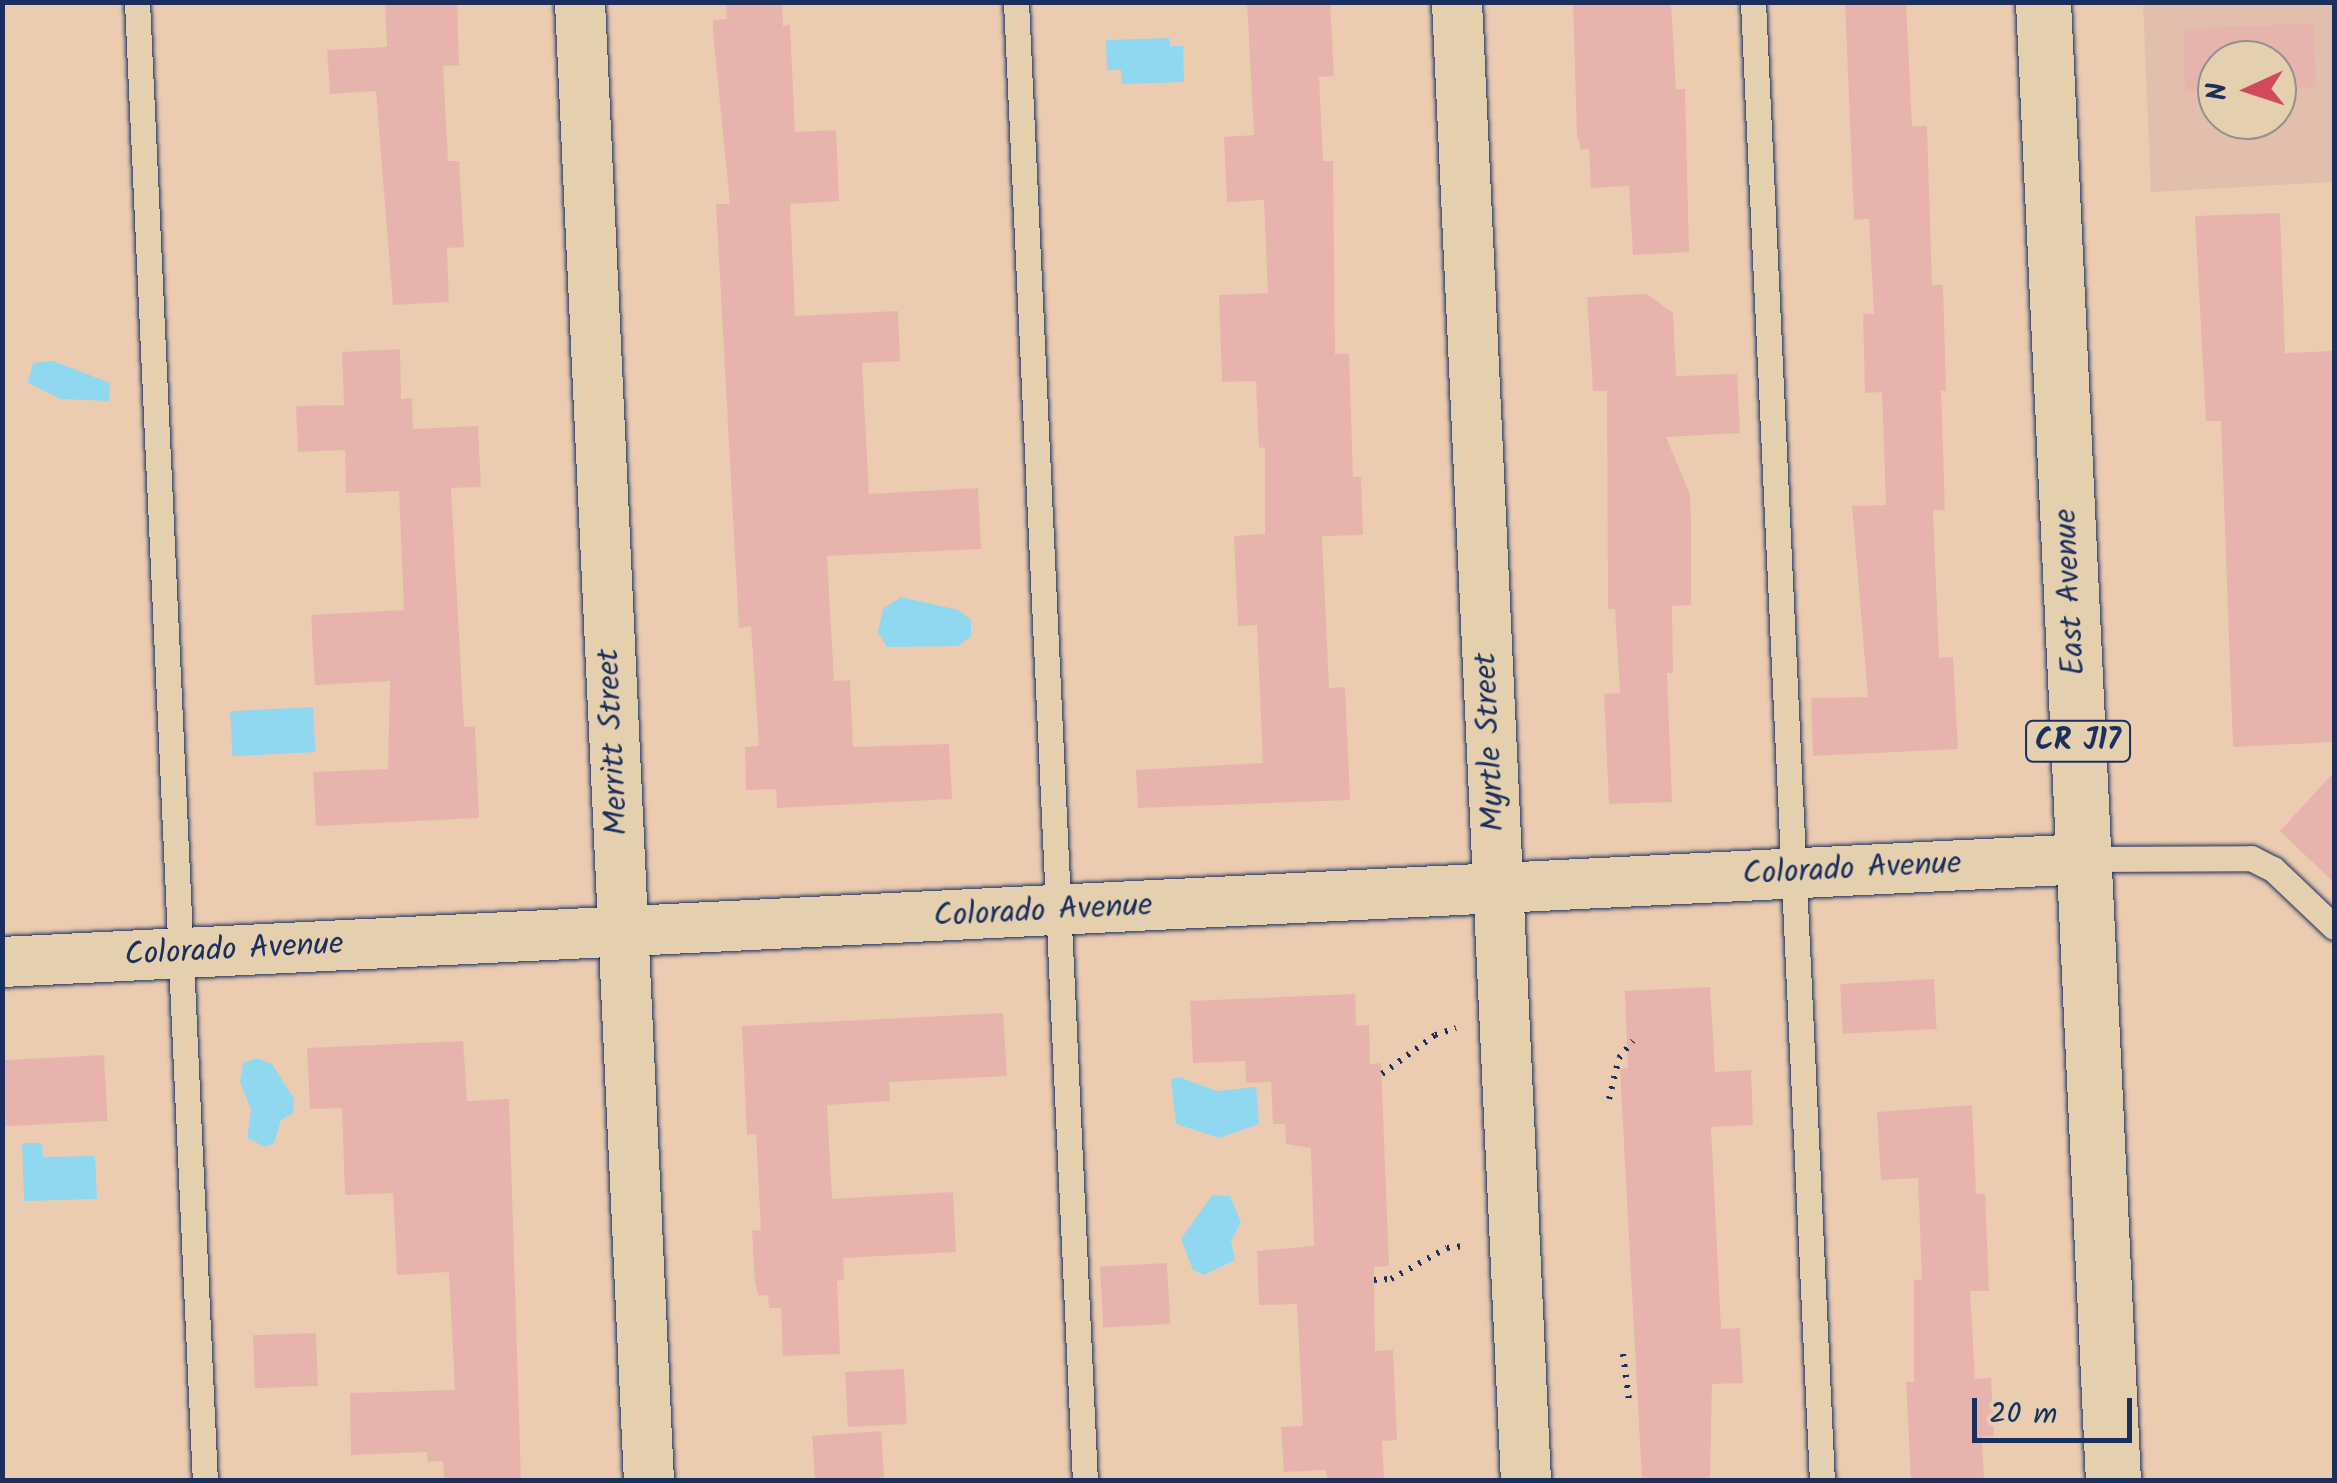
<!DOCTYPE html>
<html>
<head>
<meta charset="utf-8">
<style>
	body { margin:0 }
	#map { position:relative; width:2337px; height:1483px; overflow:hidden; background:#ecccb0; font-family:Kalam,sans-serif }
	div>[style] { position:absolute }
	.built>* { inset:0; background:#e2bfac }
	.water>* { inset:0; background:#8fd8f0; transform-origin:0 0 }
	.building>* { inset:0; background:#e7b4ad; transform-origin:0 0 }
	.path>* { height:6px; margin-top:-3px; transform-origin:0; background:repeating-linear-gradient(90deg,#1b2f5e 0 2.5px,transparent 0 10.5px) }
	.roads { filter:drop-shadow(0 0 2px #1b2f5e) drop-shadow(0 0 2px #1b2f5e) }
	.service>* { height:25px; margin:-12.5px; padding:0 12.5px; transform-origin:12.5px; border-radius:12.5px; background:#e4d0ae }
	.minor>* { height:50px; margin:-25px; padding:0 25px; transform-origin:25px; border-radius:25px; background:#e4d0ae }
	.primary>* { height:55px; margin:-27.5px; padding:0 27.5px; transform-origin:27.5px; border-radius:27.5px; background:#e4d0ae }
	span { translate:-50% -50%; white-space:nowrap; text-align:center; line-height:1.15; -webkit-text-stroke:8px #e4d0ae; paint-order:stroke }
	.shield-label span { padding:2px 8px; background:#e4d0ae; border:2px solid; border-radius:8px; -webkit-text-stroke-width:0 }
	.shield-label { font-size:30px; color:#1b2f5e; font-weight:700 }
	.street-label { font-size:32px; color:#1b2f5e }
	.frame { position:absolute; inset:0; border:5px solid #1b2f5e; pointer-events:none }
	.north { position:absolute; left:2197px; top:40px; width:100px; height:100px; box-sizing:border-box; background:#e4d0ae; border:2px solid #94908e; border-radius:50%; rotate:267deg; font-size:28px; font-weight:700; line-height:40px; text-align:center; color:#1b2f5e }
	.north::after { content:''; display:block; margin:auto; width:35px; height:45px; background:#d1495b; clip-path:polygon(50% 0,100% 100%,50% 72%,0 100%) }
	.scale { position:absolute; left:1972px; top:1398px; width:160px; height:45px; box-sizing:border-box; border:5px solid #1b2f5e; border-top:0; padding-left:12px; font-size:30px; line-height:35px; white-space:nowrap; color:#1b2f5e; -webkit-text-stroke:8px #e4d0ae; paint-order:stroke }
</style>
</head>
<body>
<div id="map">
	<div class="built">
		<i style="clip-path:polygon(evenodd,2143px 3px,2334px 3px,2334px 182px,2151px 192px,2143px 3px,2217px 60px,2277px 60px,2277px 120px,2217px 120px,2217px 60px)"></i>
	</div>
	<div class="water">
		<i style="clip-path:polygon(1169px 38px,1170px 46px,1183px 46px,1184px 82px,1122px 84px,1121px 70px,1107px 70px,1106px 40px)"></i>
		<i style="clip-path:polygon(53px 361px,110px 383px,109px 401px,61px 399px,28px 383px,33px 363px)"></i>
		<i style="clip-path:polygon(901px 597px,958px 610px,971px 620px,971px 636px,958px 646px,887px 647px,878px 632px,883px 609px)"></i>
		<i style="left:313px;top:707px;width:45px;height:83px;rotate:87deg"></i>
		<i style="clip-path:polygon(256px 1058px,272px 1064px,294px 1099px,293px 1113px,281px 1120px,274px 1143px,265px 1147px,247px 1138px,251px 1109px,240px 1082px,243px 1063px)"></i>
		<i style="clip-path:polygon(1179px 1077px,1217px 1091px,1256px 1087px,1259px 1124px,1219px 1138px,1176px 1124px,1171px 1079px)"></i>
		<i style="clip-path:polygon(22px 1143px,42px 1143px,43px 1157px,95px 1156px,97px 1199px,24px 1201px)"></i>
		<i style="clip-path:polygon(1212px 1195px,1230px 1196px,1241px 1222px,1231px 1241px,1235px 1260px,1204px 1275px,1193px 1270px,1181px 1239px)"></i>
	</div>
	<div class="building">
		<i style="clip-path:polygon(385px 2px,457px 2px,459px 65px,443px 66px,448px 161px,459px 161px,464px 247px,447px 248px,449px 302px,393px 305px,376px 91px,330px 94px,327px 50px,387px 47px)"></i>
		<i style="clip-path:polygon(726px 2px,782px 2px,783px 26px,790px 25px,795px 132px,836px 130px,839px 201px,790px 204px,795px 316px,898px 311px,900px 361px,862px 363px,869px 494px,978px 488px,981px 549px,827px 556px,834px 681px,850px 680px,853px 747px,949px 744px,952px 799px,777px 808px,776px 789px,746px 790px,745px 747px,759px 746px,751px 626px,739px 628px,716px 204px,730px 204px,713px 32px,713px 20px,727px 19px)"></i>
		<i style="clip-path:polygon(1247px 2px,1330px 2px,1334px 76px,1319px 77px,1323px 161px,1333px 161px,1335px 354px,1349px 354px,1353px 477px,1361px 477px,1363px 535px,1322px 536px,1329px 688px,1345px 687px,1350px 800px,1138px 808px,1136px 770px,1263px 763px,1257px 625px,1238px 626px,1234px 536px,1265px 534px,1265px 447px,1259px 448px,1256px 381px,1222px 382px,1219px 295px,1268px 293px,1264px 200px,1227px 202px,1224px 137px,1254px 135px)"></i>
		<i style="clip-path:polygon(1573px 2px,1671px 2px,1676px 89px,1685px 89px,1689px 252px,1633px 255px,1629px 186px,1591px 188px,1589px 149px,1581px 150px,1577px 136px)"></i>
		<i style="clip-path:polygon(1845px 2px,1906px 2px,1912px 126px,1927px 126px,1932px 285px,1943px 285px,1946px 391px,1941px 391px,1945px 510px,1933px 510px,1939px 658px,1953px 657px,1958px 749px,1813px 756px,1811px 698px,1868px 697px,1852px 506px,1886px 505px,1882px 392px,1865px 393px,1863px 314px,1874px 314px,1869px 219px,1854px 220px)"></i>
		<i style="clip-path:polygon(2314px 23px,2316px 87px,2277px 88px,2277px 60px,2217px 60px,2217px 90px,2185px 91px,2183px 29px)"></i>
		<i style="clip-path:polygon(2280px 213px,2285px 353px,2334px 351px,2334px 742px,2233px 747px,2221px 421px,2206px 421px,2195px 216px)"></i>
		<i style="clip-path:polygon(1647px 294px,1673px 313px,1676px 376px,1737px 374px,1740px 433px,1666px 437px,1690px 494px,1691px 520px,1691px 605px,1672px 606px,1673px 673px,1667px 673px,1672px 802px,1609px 804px,1604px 694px,1620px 693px,1615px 609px,1608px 609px,1607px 391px,1593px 391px,1587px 297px)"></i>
		<i style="clip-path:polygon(400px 349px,401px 399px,412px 398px,413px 429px,478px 426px,481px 487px,451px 488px,464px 727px,475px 726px,479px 818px,316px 826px,313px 772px,388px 769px,390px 681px,315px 685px,311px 615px,404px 610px,399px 491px,346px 493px,345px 450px,298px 452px,296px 406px,344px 405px,342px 352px)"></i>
		<i style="clip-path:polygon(2334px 772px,2334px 883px,2280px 831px)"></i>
		<i style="left:1934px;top:979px;width:50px;height:94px;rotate:87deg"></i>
		<i style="clip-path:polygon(1710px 987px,1715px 1072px,1751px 1070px,1753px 1125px,1711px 1127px,1721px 1329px,1740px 1328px,1743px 1383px,1712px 1384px,1710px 1480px,1642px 1480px,1620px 1069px,1628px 1068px,1625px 991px)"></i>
		<i style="clip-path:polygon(1355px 994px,1356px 1026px,1369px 1025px,1370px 1064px,1381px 1063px,1389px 1266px,1374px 1267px,1375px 1351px,1393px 1350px,1397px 1440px,1382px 1441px,1384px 1480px,1327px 1480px,1326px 1470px,1284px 1472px,1281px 1427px,1303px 1426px,1297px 1304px,1259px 1305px,1257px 1251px,1314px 1246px,1311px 1148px,1286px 1144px,1285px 1124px,1273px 1124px,1271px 1082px,1246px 1083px,1245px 1061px,1193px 1063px,1190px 1001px)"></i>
		<i style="clip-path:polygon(1003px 1013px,1007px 1076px,889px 1082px,890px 1101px,827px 1105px,832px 1199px,953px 1192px,956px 1252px,843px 1258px,844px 1280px,837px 1281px,840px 1354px,783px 1356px,781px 1308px,769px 1308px,768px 1295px,759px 1296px,755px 1284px,752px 1231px,761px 1230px,756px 1134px,747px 1135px,742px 1026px)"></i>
		<i style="clip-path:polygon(463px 1041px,467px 1101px,509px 1099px,521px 1480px,444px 1480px,443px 1461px,428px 1462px,427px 1452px,351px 1455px,350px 1393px,455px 1390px,449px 1272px,397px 1275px,393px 1193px,345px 1195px,342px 1108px,310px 1109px,307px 1048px)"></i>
		<i style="left:104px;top:1055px;width:66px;height:102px;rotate:87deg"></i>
		<i style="clip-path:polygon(1972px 1105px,1976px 1194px,1985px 1194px,1989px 1291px,1970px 1291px,1975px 1379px,1991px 1378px,1994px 1436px,1982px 1437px,1984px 1480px,1911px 1480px,1906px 1382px,1914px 1382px,1914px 1280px,1922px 1279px,1918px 1178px,1881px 1180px,1877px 1112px)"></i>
		<i style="left:1167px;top:1263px;width:61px;height:67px;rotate:87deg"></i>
		<i style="left:316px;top:1333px;width:53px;height:63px;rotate:88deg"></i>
		<i style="left:904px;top:1369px;width:55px;height:59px;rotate:87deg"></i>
		<i style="left:881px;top:1431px;width:49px;height:69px;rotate:86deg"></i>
	</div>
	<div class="path">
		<i style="left:1382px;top:1074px;width:66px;rotate:-36.3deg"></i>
		<i style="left:1435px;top:1035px;width:22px;rotate:-18deg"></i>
		<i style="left:1609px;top:1099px;width:42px;rotate:-76.3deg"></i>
		<i style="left:1619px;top:1058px;width:22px;rotate:-51deg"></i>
		<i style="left:1374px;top:1280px;width:17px;rotate:-3deg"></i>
		<i style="left:1391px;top:1279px;width:64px;rotate:-29deg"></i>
		<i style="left:1447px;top:1248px;width:17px;rotate:-7deg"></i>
		<i style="left:1623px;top:1354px;width:46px;rotate:82.6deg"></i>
	</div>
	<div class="roads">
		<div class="service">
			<i style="left:137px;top:2px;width:1480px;rotate:87.37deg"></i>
			<i style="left:1016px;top:2px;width:1480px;rotate:87.33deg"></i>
			<i style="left:1753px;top:2px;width:1480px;rotate:87.33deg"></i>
			<i style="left:2084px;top:859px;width:167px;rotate:-0.3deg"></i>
			<i style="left:2251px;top:858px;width:25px;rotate:27deg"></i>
			<i style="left:2273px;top:869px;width:84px;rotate:43.6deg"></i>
		</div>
		<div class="minor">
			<i style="left:580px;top:2px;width:1480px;rotate:87.33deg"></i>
			<i style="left:1457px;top:2px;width:1480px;rotate:87.33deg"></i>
			<i style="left:2px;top:962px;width:2085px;rotate:-2.83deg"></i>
		</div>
		<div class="primary">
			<i style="left:2043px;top:2px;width:1480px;rotate:87.29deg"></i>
		</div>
	</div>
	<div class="shield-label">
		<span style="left:2078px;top:741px">CR J17</span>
	</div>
	<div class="street-label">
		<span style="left:2071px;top:592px;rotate:-93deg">East Avenue</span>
		<span style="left:614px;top:742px;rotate:-93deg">Merritt Street</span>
		<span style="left:1491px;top:742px;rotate:-93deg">Myrtle Street</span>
		<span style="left:1852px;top:870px;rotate:-3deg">Colorado Avenue</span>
		<span style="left:1043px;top:912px;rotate:-3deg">Colorado Avenue</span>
		<span style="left:234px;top:951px;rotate:-3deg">Colorado Avenue</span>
	</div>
	<div class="frame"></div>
	<div class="north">N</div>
	<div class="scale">20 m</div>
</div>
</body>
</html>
